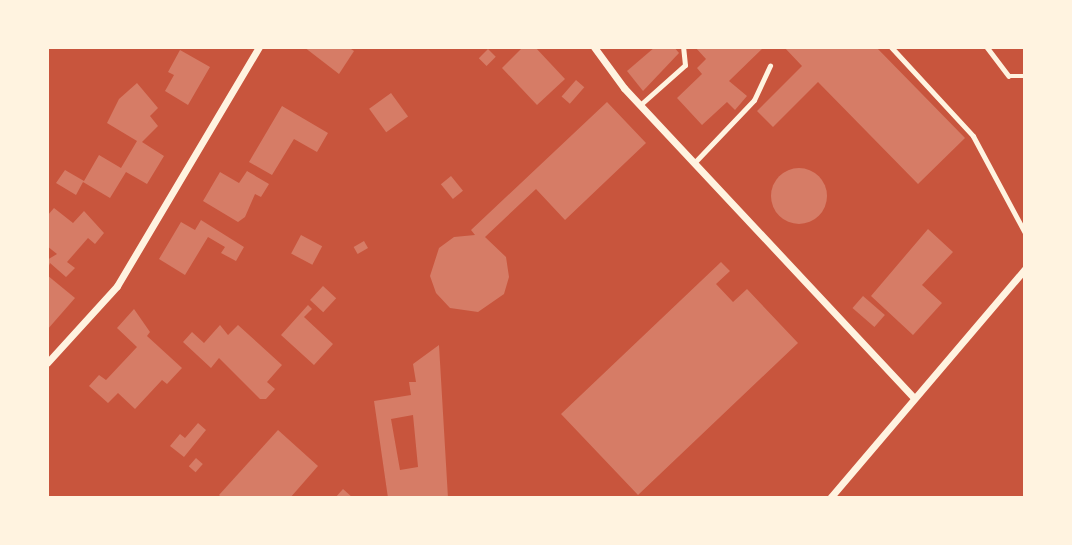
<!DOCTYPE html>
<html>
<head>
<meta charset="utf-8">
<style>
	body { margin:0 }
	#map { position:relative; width:1072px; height:545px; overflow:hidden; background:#c8553d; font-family:Lato,sans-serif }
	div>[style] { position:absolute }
	.building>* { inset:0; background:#d67c66; transform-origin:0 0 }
	.round { border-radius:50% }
	.path>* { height:4.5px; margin:-2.25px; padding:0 2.25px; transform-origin:2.25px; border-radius:2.25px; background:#fff3e0 }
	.service>* { height:5px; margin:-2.5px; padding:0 2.5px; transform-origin:2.5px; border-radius:2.5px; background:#fff3e0 }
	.minor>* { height:7px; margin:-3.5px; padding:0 3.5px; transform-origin:3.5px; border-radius:3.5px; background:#fff3e0 }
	span { translate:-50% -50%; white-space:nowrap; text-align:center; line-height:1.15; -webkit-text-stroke:5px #fff3e0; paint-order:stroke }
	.frame { position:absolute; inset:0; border:49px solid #fff3e0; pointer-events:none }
</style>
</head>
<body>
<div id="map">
	<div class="building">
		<i style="clip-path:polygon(304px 47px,348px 47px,354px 51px,339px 74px)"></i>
		<i style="clip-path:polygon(523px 47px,535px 47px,565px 79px,537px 105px,502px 68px)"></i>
		<i style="clip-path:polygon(655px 47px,674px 47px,679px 53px,643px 91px,627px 71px)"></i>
		<i style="clip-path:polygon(695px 47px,764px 47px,729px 81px,747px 96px,735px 110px,727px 102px,702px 125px,677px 98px,702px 74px,697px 68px,706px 59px)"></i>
		<i style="clip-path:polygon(784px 47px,876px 47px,965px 138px,918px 184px,818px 82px,773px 127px,757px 111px,802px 66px)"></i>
		<i style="left:488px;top:49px;width:11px;height:13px;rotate:45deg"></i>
		<i style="clip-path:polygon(180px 50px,210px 67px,188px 105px,165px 91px,174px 75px,168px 72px)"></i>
		<i style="left:576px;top:80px;width:11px;height:22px;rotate:41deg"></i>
		<i style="clip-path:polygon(137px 83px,158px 108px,150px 116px,158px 126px,142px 142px,164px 156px,147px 184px,126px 172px,110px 198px,83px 182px,76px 195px,56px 183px,65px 170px,84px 181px,99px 155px,121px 168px,137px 141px,107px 123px,119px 99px)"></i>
		<i style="left:391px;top:93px;width:29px;height:27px;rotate:54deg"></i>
		<i style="clip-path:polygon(607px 102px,646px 143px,565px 220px,536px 189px,485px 237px,506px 257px,509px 277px,504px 294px,478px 312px,450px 308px,436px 293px,430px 276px,439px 248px,454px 237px,475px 235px,471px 230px)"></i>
		<i style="clip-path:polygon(282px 106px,328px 133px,317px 152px,294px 139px,272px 175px,249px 162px)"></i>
		<i class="round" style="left:771px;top:168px;width:56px;height:56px"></i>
		<i style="clip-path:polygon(247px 171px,269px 184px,261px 197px,255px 194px,245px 217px,238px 222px,203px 201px,220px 172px,239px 183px)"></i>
		<i style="left:451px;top:176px;width:19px;height:13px;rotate:51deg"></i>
		<i style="clip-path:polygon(54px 208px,73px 223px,84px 211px,104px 233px,95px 244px,88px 238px,67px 262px,75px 268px,66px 277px,50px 263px,47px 271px,47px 260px,57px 254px,47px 246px,47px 216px)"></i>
		<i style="clip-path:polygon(201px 220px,244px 247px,236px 261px,221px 253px,225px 247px,208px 237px,185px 275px,159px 259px,181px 222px,195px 230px)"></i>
		<i style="clip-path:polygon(928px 229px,953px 252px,922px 285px,942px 303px,913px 335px,871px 296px)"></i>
		<i style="left:301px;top:235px;width:24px;height:21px;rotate:28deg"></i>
		<i style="left:364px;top:241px;width:8px;height:12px;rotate:60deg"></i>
		<i style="clip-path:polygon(721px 262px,730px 271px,716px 284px,733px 302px,747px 289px,798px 343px,638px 495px,561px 414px)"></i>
		<i style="clip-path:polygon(47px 275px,75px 298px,47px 330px)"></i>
		<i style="left:323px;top:286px;width:18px;height:19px;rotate:43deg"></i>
		<i style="left:863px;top:296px;width:29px;height:16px;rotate:41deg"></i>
		<i style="clip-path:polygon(308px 305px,312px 309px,304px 317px,333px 344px,314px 365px,281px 335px)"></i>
		<i style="clip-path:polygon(134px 309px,150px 332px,147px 336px,182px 368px,167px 384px,162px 380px,135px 409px,118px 393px,108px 403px,89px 386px,99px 375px,106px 380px,137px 347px,117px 328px)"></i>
		<i style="clip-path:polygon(220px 325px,228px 335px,238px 325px,282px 365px,267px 382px,275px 389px,266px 399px,260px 399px,219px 358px,211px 368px,183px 342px,192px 332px,204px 343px)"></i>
		<i style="clip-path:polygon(evenodd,439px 345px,448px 498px,388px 498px,374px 401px,411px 395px,409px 382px,416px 382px,413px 364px,439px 345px,413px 415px,418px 467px,400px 470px,391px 419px,413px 415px)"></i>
		<i style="clip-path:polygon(198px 423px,206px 430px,184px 457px,170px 446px,180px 434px,185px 438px)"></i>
		<i style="clip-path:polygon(278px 430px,318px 466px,290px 498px,222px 498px,219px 495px)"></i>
		<i style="left:196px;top:458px;width:9px;height:11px;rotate:41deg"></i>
		<i style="clip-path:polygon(343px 489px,353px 498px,335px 498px)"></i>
	</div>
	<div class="path">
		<i style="left:987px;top:47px;width:36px;rotate:53deg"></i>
		<i style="left:1009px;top:76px;width:16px"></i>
	</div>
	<div class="service">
		<i style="left:891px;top:47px;width:121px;rotate:47.3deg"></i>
		<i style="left:973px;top:136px;width:110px;rotate:61.8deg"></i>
		<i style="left:640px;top:105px;width:60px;rotate:-41.6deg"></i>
		<i style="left:685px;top:65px;width:18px;rotate:-96deg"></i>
		<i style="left:694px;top:163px;width:87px;rotate:-46.4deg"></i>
		<i style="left:754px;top:100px;width:38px;rotate:-65deg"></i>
	</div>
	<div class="minor">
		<i style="left:594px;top:47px;width:51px;rotate:53.8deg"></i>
		<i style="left:624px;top:88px;width:423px;rotate:46.9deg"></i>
		<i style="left:47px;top:363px;width:104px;rotate:-47.7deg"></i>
		<i style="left:117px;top:286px;width:278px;rotate:-59.3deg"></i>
		<i style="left:830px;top:498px;width:301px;rotate:-49.6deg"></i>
	</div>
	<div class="frame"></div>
</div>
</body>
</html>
